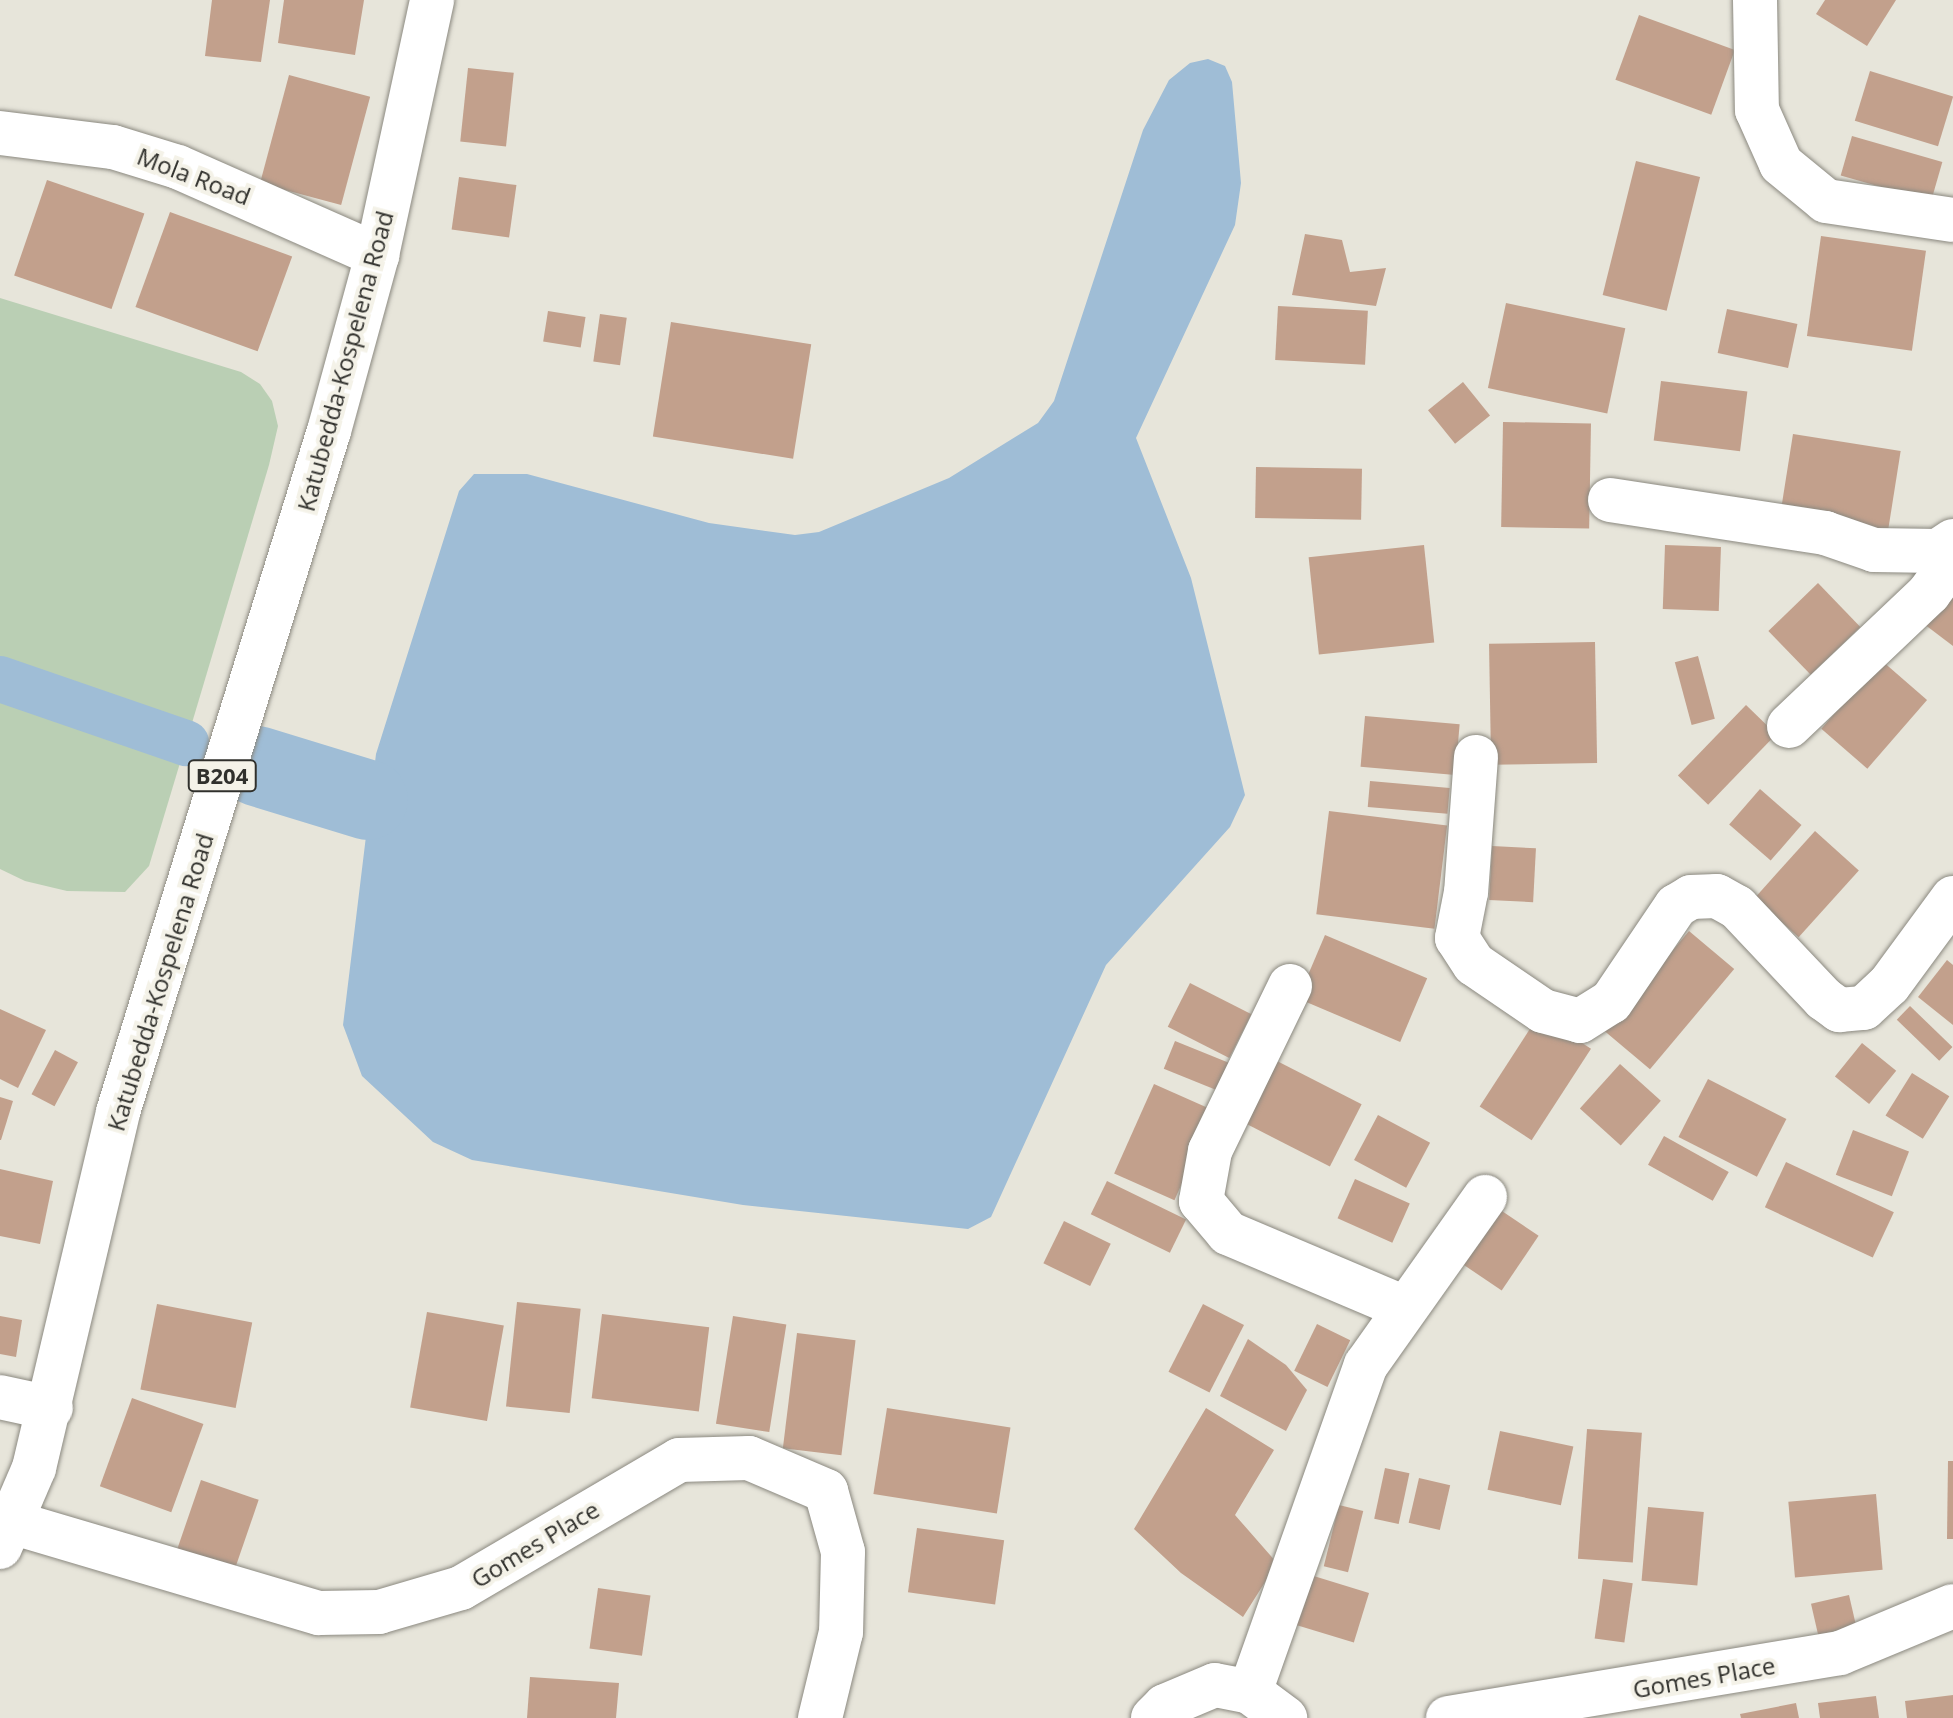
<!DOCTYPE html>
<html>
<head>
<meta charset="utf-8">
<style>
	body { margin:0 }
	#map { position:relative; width:1953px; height:1718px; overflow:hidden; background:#e7e5da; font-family:"Open Sans",sans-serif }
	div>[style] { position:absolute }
	.green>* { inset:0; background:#bacfb4 }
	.water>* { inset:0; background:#9fbdd6 }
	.canal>* { height:46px; margin:-23px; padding:0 23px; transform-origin:23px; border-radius:23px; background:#9fbdd6 }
	.river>* { height:80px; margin:-40px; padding:0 40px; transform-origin:40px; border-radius:40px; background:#9fbdd6 }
	.building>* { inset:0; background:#c2a08c; transform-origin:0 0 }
	.roads { filter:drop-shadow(0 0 2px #8b8980) drop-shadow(0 0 2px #8b8980) }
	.minor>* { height:44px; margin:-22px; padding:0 22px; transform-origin:22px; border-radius:22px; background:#fff }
	.major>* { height:44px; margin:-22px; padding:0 22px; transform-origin:22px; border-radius:22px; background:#fff }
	span { translate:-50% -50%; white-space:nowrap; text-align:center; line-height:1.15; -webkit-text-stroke:8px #f4f2e8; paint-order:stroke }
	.shield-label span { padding:2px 6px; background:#f4f2e8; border:2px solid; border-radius:6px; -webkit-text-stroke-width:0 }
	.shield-label { font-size:22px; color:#30302c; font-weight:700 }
	.street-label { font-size:24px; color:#30302c }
</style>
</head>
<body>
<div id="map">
	<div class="green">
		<i style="clip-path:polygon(0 298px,241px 372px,260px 384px,272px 401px,278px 426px,269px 465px,186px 743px,149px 866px,125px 892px,67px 891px,25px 881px,0 869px)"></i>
	</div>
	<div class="water">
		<i style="clip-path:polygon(1208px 59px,1225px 66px,1232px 82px,1241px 183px,1235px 225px,1136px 438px,1191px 578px,1245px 795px,1230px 827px,1106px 965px,991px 1217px,968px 1229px,743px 1205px,472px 1160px,433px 1142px,362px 1076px,343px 1025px,376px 754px,459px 491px,474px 474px,527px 474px,709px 523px,795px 535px,819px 532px,949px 478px,1038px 423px,1054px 401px,1143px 130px,1169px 80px,1190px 63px)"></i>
	</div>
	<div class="canal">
		<i style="left:0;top:679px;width:197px;rotate:19deg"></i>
	</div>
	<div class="river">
		<i style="left:257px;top:766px;width:116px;rotate:17deg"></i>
	</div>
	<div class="building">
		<i style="clip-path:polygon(212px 0,270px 0,261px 62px,205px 56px)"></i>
		<i style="clip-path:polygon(284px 0,364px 0,355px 55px,278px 43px)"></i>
		<i style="clip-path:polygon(1825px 0,1896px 0,1867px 46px,1816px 14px)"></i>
		<i style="left:1639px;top:15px;width:102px;height:69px;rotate:20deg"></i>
		<i style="left:468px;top:68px;width:46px;height:74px;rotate:6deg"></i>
		<i style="left:1870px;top:71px;width:87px;height:52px;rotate:17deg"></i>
		<i style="left:289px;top:75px;width:84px;height:112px;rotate:15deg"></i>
		<i style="left:1852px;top:136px;width:94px;height:41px;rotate:16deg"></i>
		<i style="left:1636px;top:161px;width:66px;height:138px;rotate:14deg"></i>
		<i style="left:459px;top:177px;width:58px;height:53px;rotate:8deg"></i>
		<i style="left:47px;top:180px;width:103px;height:101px;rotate:19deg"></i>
		<i style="left:170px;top:212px;width:130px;height:101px;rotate:20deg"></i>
		<i style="clip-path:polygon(1305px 234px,1342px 240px,1350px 272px,1386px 268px,1376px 306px,1292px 295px)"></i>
		<i style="left:1821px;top:236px;width:106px;height:101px;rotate:8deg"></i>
		<i style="left:1506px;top:303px;width:122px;height:87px;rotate:12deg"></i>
		<i style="left:1278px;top:306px;width:90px;height:54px;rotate:3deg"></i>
		<i style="left:1727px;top:309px;width:72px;height:45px;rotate:12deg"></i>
		<i style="left:548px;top:311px;width:38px;height:31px;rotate:9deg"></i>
		<i style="left:600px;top:314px;width:27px;height:48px;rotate:8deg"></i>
		<i style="left:671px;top:322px;width:142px;height:116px;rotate:9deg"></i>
		<i style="left:1661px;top:381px;width:87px;height:60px;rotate:7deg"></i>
		<i style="left:1463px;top:382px;width:43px;height:45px;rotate:51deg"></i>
		<i style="left:1503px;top:422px;width:88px;height:105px;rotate:1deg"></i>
		<i style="left:1793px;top:434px;width:109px;height:83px;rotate:9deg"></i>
		<i style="left:1256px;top:467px;width:106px;height:51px;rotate:1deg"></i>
		<i style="left:1424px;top:545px;width:98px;height:116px;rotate:84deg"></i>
		<i style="left:1665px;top:545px;width:56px;height:64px;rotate:2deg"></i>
		<i style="left:1818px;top:583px;width:61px;height:69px;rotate:46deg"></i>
		<i style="clip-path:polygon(1953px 586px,1953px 646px,1924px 624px)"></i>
		<i style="left:1595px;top:642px;width:121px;height:106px;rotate:89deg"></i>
		<i style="left:1698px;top:656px;width:65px;height:24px;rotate:75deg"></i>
		<i style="left:1881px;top:660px;width:61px;height:91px;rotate:41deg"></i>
		<i style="left:1746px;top:705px;width:42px;height:98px;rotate:44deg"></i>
		<i style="left:1365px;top:716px;width:95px;height:51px;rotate:5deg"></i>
		<i style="left:1370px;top:781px;width:80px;height:26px;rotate:5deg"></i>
		<i style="left:1760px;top:789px;width:55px;height:47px;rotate:41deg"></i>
		<i style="left:1329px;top:811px;width:119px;height:104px;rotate:7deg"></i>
		<i style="left:1815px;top:831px;width:59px;height:90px;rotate:42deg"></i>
		<i style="left:1492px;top:846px;width:44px;height:54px;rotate:3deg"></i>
		<i style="left:1689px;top:931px;width:59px;height:131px;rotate:40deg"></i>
		<i style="left:1325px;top:935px;width:111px;height:69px;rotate:23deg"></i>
		<i style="clip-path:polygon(1947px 960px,1953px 965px,1953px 1025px,1918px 997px)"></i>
		<i style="left:1190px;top:983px;width:69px;height:49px;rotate:27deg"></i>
		<i style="left:1910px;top:1006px;width:59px;height:19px;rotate:44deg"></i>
		<i style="clip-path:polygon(0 1009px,46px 1030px,18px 1088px,0 1079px)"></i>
		<i style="left:1539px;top:1015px;width:62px;height:109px;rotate:33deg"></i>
		<i style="left:1175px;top:1041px;width:64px;height:30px;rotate:22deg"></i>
		<i style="left:1862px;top:1043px;width:44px;height:43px;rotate:39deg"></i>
		<i style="left:55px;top:1050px;width:26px;height:50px;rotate:28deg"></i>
		<i style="left:1277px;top:1061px;width:95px;height:70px;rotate:27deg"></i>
		<i style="left:1620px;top:1064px;width:55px;height:60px;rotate:42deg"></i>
		<i style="left:1912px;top:1073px;width:44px;height:50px;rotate:32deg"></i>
		<i style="left:1708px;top:1079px;width:88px;height:65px;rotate:27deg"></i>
		<i style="left:1154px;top:1084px;width:66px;height:98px;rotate:24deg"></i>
		<i style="clip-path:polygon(0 1097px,13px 1101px,1px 1140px,0 1140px)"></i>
		<i style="left:1378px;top:1115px;width:59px;height:51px;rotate:28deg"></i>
		<i style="left:1853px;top:1130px;width:60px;height:48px;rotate:21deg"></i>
		<i style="left:1664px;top:1136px;width:74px;height:33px;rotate:29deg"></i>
		<i style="left:1786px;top:1162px;width:119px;height:50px;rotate:25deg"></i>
		<i style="clip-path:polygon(0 1169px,53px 1181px,40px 1244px,0 1236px)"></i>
		<i style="left:1355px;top:1179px;width:60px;height:43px;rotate:24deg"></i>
		<i style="left:1107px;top:1181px;width:88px;height:37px;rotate:26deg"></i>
		<i style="left:1493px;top:1205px;width:55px;height:66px;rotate:34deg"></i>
		<i style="left:1064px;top:1221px;width:52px;height:47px;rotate:26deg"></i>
		<i style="left:517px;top:1302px;width:64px;height:105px;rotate:6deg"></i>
		<i style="left:157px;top:1304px;width:97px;height:87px;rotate:11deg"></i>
		<i style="left:1203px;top:1304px;width:46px;height:76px;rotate:27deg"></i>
		<i style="left:427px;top:1312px;width:78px;height:97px;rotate:10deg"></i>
		<i style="left:602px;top:1314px;width:108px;height:85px;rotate:7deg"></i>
		<i style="clip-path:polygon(0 1316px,22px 1320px,16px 1357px,0 1354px)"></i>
		<i style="left:733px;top:1316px;width:54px;height:109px;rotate:9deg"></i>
		<i style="left:1317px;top:1324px;width:37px;height:52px;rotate:26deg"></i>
		<i style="left:797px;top:1333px;width:59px;height:116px;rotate:7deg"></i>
		<i style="clip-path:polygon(1248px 1339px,1286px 1365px,1307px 1390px,1286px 1431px,1220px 1396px)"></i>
		<i style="left:132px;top:1398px;width:76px;height:94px;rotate:20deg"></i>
		<i style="left:887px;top:1408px;width:125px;height:87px;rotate:9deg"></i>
		<i style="clip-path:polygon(1206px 1408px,1274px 1450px,1235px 1515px,1277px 1563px,1243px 1617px,1181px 1573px,1134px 1529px)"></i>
		<i style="left:1587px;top:1429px;width:55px;height:130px;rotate:4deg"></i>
		<i style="left:1500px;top:1431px;width:75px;height:60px;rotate:12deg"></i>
		<i style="clip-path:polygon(1948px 1461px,1953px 1461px,1953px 1539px,1947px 1539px)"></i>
		<i style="left:1385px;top:1468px;width:25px;height:52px;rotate:12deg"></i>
		<i style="left:1419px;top:1478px;width:32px;height:46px;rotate:13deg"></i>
		<i style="left:201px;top:1480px;width:61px;height:75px;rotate:19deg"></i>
		<i style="left:1876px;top:1494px;width:76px;height:88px;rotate:85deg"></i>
		<i style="left:1339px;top:1505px;width:25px;height:63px;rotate:14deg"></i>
		<i style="left:1648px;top:1507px;width:56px;height:74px;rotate:5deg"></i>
		<i style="left:917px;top:1528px;width:88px;height:65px;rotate:8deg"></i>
		<i style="left:1304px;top:1573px;width:68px;height:52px;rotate:17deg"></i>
		<i style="left:1603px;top:1579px;width:30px;height:60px;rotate:8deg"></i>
		<i style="left:598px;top:1588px;width:53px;height:61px;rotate:8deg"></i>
		<i style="left:1849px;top:1595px;width:32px;height:39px;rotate:77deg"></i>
		<i style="clip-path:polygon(530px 1677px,619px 1683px,616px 1718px,527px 1718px)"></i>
		<i style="clip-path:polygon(1953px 1695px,1953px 1718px,1907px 1718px,1905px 1701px)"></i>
		<i style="clip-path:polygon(1876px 1696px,1879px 1718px,1820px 1718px,1818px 1703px)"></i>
		<i style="clip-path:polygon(1796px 1703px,1799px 1718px,1741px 1718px,1740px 1714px)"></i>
	</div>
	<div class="roads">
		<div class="minor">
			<i style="left:1755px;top:0;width:110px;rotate:89deg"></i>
			<i style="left:1757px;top:110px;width:59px;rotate:66deg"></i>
			<i style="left:1781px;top:164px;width:58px;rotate:39.4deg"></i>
			<i style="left:1826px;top:201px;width:128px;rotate:8.5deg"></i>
			<i style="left:0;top:133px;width:114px;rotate:7.1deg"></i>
			<i style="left:113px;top:147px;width:68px;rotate:17.1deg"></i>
			<i style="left:178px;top:167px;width:218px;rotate:23.9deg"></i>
			<i style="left:1610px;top:500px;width:218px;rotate:8.7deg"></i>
			<i style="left:1825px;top:533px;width:52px;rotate:19.1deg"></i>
			<i style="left:1874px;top:550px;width:64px;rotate:0.9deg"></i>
			<i style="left:1938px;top:551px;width:18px;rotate:-34deg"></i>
			<i style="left:1789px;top:726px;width:193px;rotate:-43.5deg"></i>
			<i style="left:1929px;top:593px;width:41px;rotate:-54deg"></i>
			<i style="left:1476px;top:757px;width:135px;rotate:94.2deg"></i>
			<i style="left:1466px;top:892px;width:47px;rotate:101.1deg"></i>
			<i style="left:1457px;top:938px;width:31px;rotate:57deg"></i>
			<i style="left:1474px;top:964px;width:83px;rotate:34.3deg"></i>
			<i style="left:1543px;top:1011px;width:38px;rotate:15deg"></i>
			<i style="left:1580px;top:1021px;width:36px;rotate:-32deg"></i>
			<i style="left:1611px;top:1002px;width:116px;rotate:-55.9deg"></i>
			<i style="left:1676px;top:906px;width:17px;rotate:-31deg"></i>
			<i style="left:1691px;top:897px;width:26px;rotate:-2deg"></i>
			<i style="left:1717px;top:896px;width:23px;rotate:29deg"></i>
			<i style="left:1737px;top:907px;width:127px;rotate:46.6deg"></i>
			<i style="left:1824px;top:999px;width:19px;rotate:36deg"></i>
			<i style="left:1839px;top:1010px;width:25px;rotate:-5deg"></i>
			<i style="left:1864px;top:1008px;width:34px;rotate:-43deg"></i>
			<i style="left:1889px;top:985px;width:108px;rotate:-53.7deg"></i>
			<i style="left:1290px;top:986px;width:183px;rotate:115.9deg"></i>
			<i style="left:1210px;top:1151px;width:51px;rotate:100.2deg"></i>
			<i style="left:1201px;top:1201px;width:42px;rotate:49.8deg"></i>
			<i style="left:1228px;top:1233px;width:192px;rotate:23deg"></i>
			<i style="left:0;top:1397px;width:52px;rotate:12.2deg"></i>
			<i style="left:11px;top:1522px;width:321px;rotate:16.5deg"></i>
			<i style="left:319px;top:1613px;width:60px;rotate:-1deg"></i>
			<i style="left:379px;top:1612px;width:85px;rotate:-16.3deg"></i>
			<i style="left:461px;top:1588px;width:253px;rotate:-30.4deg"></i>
			<i style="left:679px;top:1460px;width:70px;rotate:-1.6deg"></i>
			<i style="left:749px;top:1458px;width:84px;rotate:23.2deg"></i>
			<i style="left:826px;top:1491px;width:63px;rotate:74.4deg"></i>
			<i style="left:843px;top:1552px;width:80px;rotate:91.4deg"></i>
			<i style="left:841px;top:1632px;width:89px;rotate:103.7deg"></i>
			<i style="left:1250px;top:1692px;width:347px;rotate:-70.5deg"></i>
			<i style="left:1366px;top:1365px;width:206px;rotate:-54.7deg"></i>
			<i style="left:1153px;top:1718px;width:17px;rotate:-45deg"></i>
			<i style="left:1165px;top:1706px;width:54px;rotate:-22.8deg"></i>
			<i style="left:1215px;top:1685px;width:36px;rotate:11deg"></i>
			<i style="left:1250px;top:1692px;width:44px;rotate:36.6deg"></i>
			<i style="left:1448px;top:1718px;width:397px;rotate:-9.4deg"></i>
			<i style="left:1840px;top:1653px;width:122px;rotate:-22.6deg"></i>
		</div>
		<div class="major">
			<i style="left:0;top:1547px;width:86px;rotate:-66.7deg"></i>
			<i style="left:34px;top:1468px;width:366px;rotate:-76.7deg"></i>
			<i style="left:118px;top:1112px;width:713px;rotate:-72.79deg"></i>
			<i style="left:329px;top:431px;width:182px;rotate:-74.7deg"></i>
			<i style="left:377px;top:255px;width:261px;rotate:-77.8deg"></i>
		</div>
	</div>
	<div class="shield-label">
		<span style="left:222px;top:776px">B204</span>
	</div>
	<div class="street-label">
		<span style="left:194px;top:176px;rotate:21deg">Mola Road</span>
		<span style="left:345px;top:361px;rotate:-75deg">Katubedda-Kospelena Road</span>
		<span style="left:160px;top:982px;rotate:-73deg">Katubedda-Kospelena Road</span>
		<span style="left:535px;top:1544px;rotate:-31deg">Gomes Place</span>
		<span style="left:1704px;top:1677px;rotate:-10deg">Gomes Place</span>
	</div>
</div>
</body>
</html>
